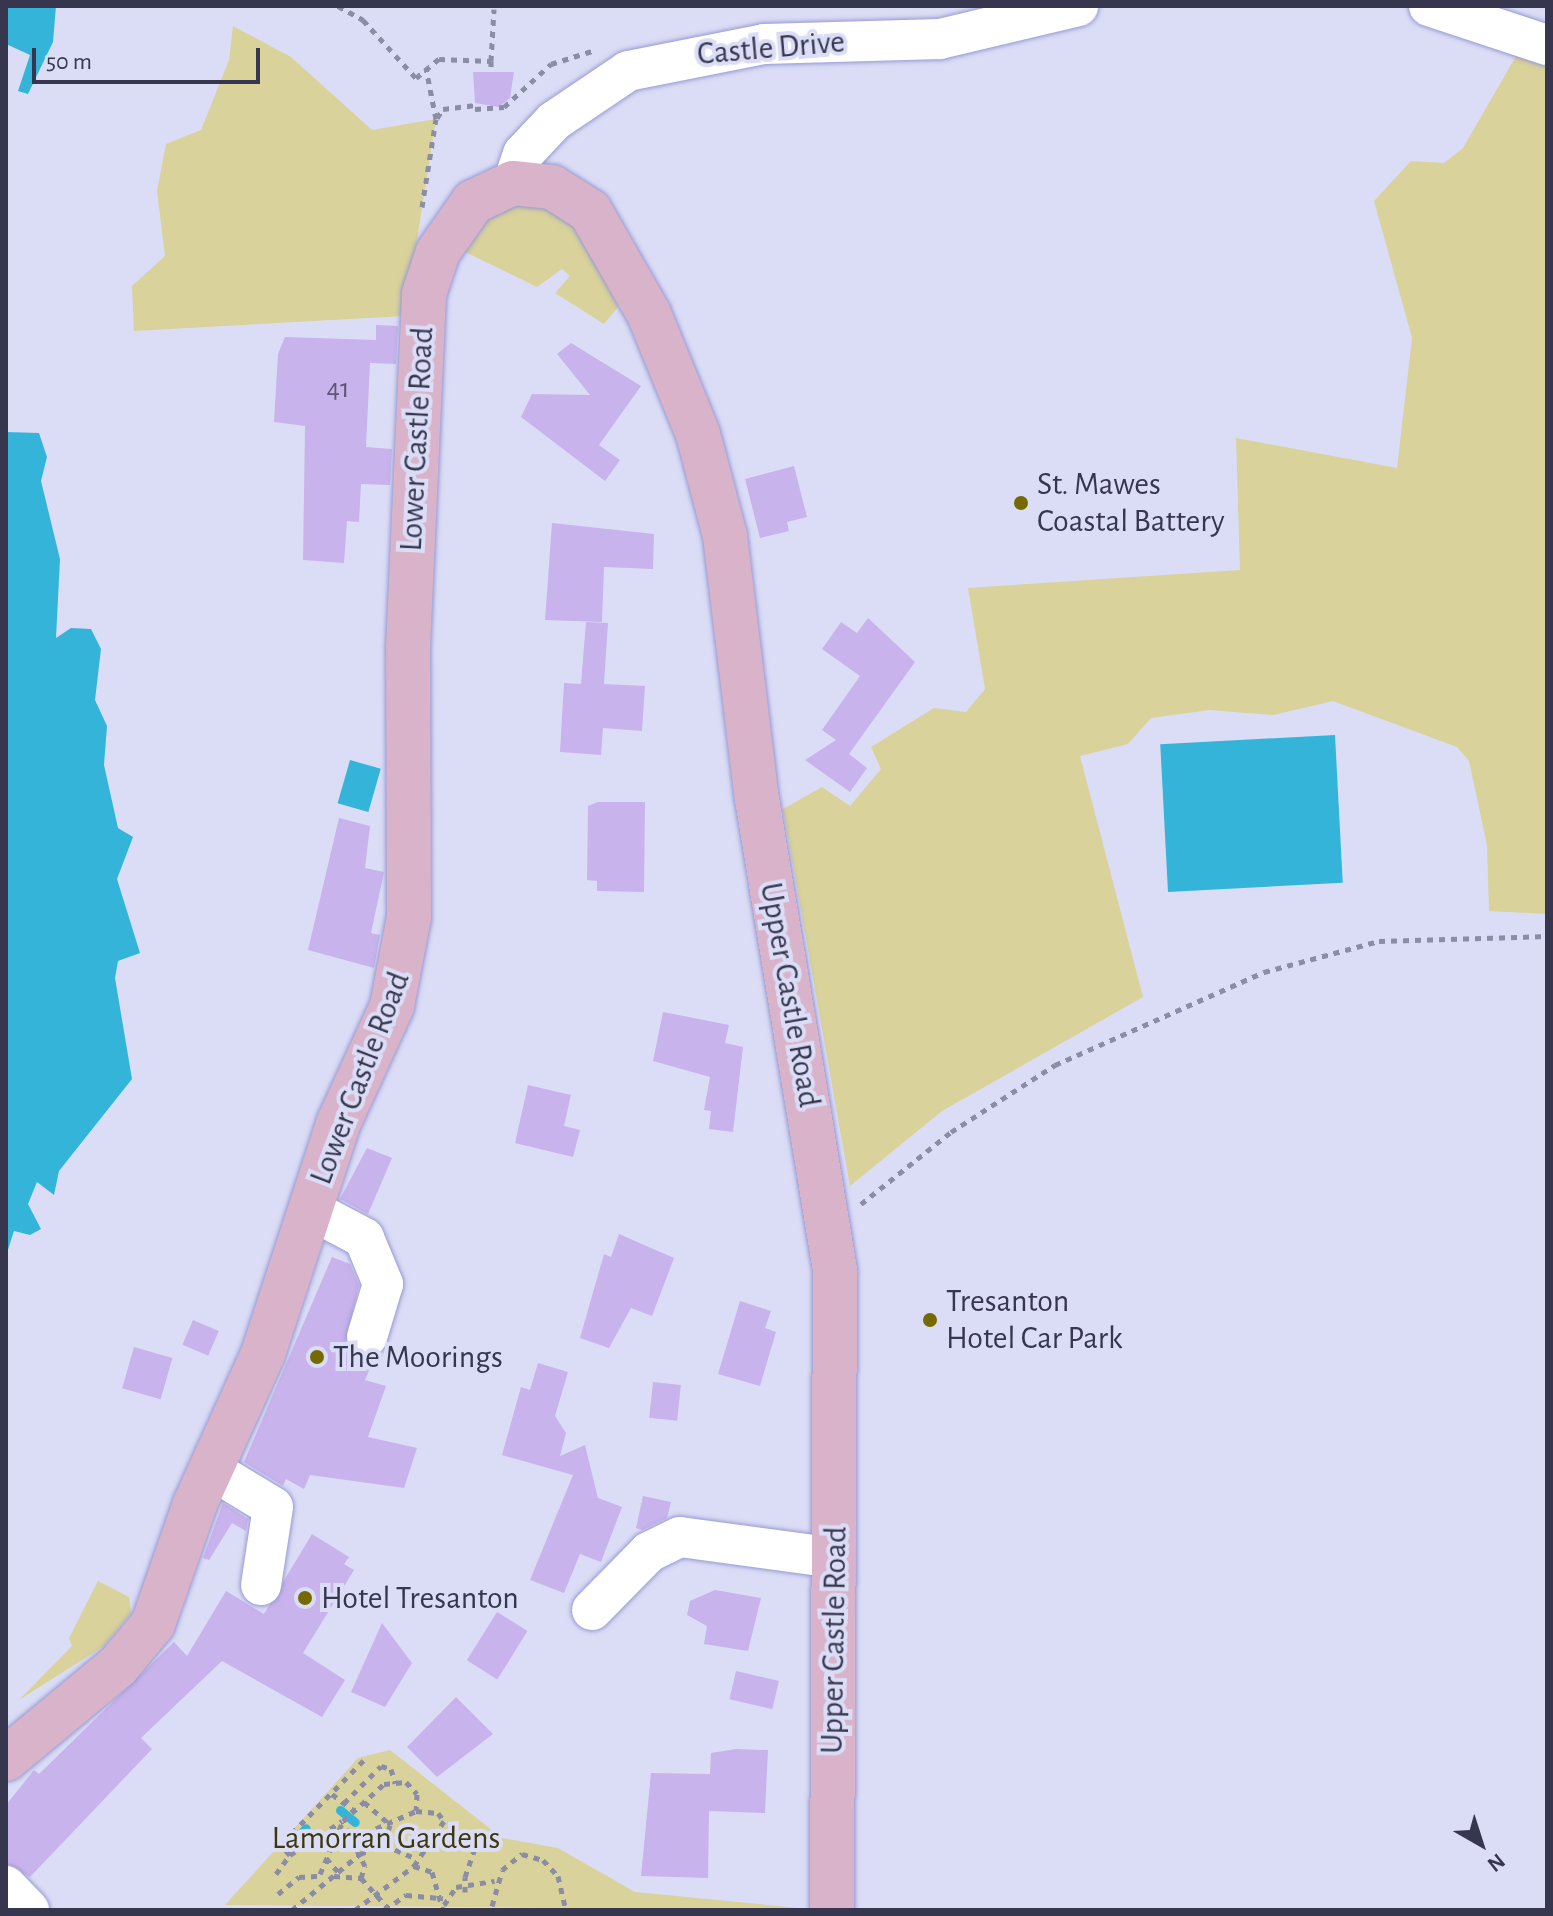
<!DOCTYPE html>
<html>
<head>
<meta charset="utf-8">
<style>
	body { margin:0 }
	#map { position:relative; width:1553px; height:1916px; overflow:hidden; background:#dbddf6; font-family:"Alegreya Sans",sans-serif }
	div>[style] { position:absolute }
	.green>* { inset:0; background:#d9d29a }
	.water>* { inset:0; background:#34b4d9; transform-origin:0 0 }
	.stream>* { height:9px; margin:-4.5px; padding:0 4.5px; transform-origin:4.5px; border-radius:4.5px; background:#34b4d9 }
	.building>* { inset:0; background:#c9b3ec; transform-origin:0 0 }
	.path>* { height:5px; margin-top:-2.5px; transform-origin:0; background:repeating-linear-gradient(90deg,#8b8da5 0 6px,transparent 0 12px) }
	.roads { filter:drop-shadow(0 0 2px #979ad3) drop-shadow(0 0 2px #979ad3) }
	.minor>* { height:40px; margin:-20px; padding:0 20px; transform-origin:20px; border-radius:20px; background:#fff }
	.major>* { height:44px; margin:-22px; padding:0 22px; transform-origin:22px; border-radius:22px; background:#d8b3ca }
	.path-bridge>* { height:5px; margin-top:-2.5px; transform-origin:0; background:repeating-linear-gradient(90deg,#8b8da5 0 6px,transparent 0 12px) }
	.dots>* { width:22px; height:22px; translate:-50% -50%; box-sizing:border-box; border:4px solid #dbddf6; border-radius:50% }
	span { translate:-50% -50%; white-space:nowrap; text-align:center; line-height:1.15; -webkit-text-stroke:8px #dbddf6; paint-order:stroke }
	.number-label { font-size:28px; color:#5b5676 }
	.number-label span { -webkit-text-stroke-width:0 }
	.street-label { font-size:32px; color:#36374f }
	.poi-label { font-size:32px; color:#36374f }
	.left { translate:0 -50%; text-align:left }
	.park-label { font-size:32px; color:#3c370d }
	.frame { position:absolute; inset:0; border:8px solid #36374f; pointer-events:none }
	.north { position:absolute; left:1441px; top:1804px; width:80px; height:80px; -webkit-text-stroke:6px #dbddf6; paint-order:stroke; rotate:141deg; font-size:22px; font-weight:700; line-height:32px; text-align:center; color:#36374f }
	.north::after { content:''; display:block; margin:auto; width:28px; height:36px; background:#36374f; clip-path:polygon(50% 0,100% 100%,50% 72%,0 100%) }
	.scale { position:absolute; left:32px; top:48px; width:228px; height:36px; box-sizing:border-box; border:4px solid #36374f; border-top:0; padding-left:10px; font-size:24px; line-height:28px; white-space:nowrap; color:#36374f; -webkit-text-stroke:6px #dbddf6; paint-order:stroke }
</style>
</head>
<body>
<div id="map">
	<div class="green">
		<i style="clip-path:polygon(233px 26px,291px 57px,372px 130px,436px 119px,405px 316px,134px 331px,132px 286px,165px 256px,157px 191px,166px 144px,201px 130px,229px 60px)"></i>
		<i style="clip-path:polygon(1527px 37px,1547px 45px,1547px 914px,1489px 911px,1487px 845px,1469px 761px,1457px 747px,1333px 701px,1273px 715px,1210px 710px,1151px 718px,1128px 744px,1080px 756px,1143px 997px,942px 1111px,850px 1186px,783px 809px,822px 787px,850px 806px,881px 769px,871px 747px,934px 708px,966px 712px,985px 689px,968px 588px,1240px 570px,1236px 438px,1397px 468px,1412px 338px,1374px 201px,1411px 161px,1444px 163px,1463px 148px)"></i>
		<i style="clip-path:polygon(505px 199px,548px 199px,583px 227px,618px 307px,604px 324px,555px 293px,570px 276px,562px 269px,537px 287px,455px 247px)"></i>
		<i style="clip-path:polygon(98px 1581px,129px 1597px,131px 1613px,104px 1646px,19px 1700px,72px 1646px,69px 1638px)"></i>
		<i style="clip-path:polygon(390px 1750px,502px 1838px,558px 1848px,635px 1892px,819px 1910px,225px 1905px,358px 1758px)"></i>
	</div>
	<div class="water">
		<i style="clip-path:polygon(6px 6px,56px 6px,53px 42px,28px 94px,18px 91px,30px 55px,6px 44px)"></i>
		<i style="clip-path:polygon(6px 432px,39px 433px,47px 457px,41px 481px,60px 559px,56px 638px,71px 628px,91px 629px,101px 649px,95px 700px,107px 726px,104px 765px,118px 828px,133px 837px,117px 879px,140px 953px,118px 961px,115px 978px,132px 1079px,59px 1171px,54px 1195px,37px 1182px,28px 1204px,41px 1229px,30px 1235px,14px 1231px,6px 1256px)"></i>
		<i style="left:1335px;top:735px;width:148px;height:175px;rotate:87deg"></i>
		<i style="left:350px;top:760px;width:32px;height:45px;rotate:16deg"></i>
	</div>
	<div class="stream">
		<i style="left:340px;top:1810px;width:19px;rotate:39deg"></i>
		<i style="left:300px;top:1834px;width:8px;rotate:-45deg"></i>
	</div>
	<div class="building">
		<i style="clip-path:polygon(473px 72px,514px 72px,510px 98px,499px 107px,475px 103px)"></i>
		<i style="clip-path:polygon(376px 325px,398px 326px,396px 364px,370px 363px,366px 447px,392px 449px,390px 485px,361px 484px,359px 522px,347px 521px,344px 563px,303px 560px,305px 426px,274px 422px,278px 354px,285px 337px,376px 340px)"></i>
		<i style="clip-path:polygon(571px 343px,641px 386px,599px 445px,620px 460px,605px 481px,521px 417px,532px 394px,590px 395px,557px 354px)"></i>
		<i style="clip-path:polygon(794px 466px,807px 517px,787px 522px,789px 531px,760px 538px,745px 479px)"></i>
		<i style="clip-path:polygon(552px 523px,654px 534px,653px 569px,604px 567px,602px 622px,545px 620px)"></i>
		<i style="clip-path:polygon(868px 618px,915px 662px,849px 754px,867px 768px,850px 792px,805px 760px,836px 740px,822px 730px,860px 676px,822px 649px,841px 622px,857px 633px)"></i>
		<i style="clip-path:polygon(586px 622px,608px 623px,604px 684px,645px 686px,642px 731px,603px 728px,601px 755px,560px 752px,564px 683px,581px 684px)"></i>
		<i style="clip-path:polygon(598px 802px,645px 802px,644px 892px,597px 891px,597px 881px,587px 880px,588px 806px)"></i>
		<i style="clip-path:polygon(339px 818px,370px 826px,365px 868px,384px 872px,371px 933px,380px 935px,374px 968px,308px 950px)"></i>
		<i style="clip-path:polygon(663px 1012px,729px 1025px,725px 1043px,743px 1047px,733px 1132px,709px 1129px,711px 1111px,704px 1110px,710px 1077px,653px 1061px)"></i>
		<i style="clip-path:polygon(528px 1085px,571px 1095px,564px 1126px,580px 1130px,573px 1157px,515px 1143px)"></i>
		<i style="clip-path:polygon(367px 1148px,392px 1158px,368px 1214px,340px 1199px)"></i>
		<i style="clip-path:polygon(619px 1234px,674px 1258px,652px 1316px,631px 1308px,609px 1348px,580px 1338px,604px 1254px,611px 1257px)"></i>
		<i style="clip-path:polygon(332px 1257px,350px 1264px,359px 1285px,345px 1343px,360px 1359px,374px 1359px,365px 1380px,386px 1386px,368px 1437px,417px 1448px,404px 1488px,310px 1475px,304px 1489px,286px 1479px,283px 1486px,244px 1462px)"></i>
		<i style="clip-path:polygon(740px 1301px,771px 1311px,765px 1328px,776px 1332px,760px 1386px,718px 1374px)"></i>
		<i style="left:193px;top:1320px;width:28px;height:27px;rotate:23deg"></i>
		<i style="left:134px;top:1347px;width:40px;height:43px;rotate:16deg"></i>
		<i style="clip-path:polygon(538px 1363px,568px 1372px,555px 1416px,566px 1433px,560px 1456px,585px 1445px,598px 1498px,622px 1507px,601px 1562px,580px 1554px,564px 1593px,530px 1580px,573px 1475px,502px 1455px,521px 1387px,530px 1390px)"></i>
		<i style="left:653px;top:1382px;width:28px;height:36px;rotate:6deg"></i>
		<i style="clip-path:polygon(643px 1496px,671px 1502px,667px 1518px,642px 1530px,636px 1528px)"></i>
		<i style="clip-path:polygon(223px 1503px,248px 1519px,246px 1531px,232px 1523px,209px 1560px,203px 1558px)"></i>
		<i style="clip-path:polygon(312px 1534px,349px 1557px,344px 1564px,354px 1570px,303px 1653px,345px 1680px,322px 1717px,222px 1661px,141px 1738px,152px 1749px,30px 1877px,6px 1864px,6px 1805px,34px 1770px,39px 1774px,174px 1642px,187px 1656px,226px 1591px,264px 1614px)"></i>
		<i style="clip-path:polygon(715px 1590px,761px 1598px,748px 1651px,704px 1644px,707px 1626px,687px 1615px,690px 1601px)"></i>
		<i style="left:497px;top:1612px;width:36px;height:57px;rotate:32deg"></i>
		<i style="clip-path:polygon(382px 1623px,412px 1663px,385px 1707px,351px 1692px)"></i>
		<i style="left:736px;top:1671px;width:44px;height:29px;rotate:13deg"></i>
		<i style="clip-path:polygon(456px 1697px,493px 1734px,437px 1777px,407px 1747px)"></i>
		<i style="clip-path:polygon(736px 1749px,768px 1750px,765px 1813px,709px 1811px,708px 1878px,641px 1876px,651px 1773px,710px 1774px,711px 1753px)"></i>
	</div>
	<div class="path">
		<i style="left:338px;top:6px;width:29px;rotate:29deg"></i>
		<i style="left:363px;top:20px;width:79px;rotate:47.6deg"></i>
		<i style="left:416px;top:78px;width:30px;rotate:-40deg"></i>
		<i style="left:439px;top:59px;width:52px;rotate:2.2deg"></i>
		<i style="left:491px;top:61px;width:11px;rotate:90deg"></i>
		<i style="left:491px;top:61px;width:52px;rotate:-86.7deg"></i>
		<i style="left:475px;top:109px;width:29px;rotate:-4deg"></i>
		<i style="left:504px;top:107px;width:64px;rotate:-42.5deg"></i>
		<i style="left:551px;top:64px;width:43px;rotate:-17.6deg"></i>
		<i style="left:437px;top:118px;width:11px;rotate:-56deg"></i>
		<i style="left:443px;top:109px;width:35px;rotate:-7deg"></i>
		<i style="left:422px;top:207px;width:89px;rotate:-81deg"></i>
		<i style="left:436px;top:119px;width:52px;rotate:-101.1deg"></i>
		<i style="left:861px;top:1204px;width:115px;rotate:-38.7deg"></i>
		<i style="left:951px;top:1132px;width:124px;rotate:-32.8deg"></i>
		<i style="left:1055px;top:1065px;width:229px;rotate:-24deg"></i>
		<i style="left:1264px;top:972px;width:119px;rotate:-15.1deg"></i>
		<i style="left:1379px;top:941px;width:168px;rotate:-1.7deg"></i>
		<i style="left:332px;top:1794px;width:26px;rotate:37deg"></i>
		<i style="left:364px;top:1802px;width:35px;rotate:41deg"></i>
		<i style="left:390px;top:1825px;width:21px;rotate:107deg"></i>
		<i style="left:344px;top:1803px;width:52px;rotate:-45deg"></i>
		<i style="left:381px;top:1766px;width:10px;rotate:17deg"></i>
		<i style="left:391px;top:1769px;width:15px;rotate:74deg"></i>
		<i style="left:354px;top:1838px;width:68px;rotate:-23.5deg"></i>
		<i style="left:416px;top:1811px;width:22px;rotate:5deg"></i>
		<i style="left:438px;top:1813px;width:10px;rotate:53deg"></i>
		<i style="left:444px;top:1821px;width:54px;rotate:123.7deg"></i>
		<i style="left:290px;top:1855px;width:12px;rotate:-132deg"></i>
		<i style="left:282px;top:1846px;width:16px;rotate:-52deg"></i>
		<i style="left:292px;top:1833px;width:108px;rotate:-45.4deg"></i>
		<i style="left:326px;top:1858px;width:18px;rotate:49deg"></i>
		<i style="left:276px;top:1874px;width:24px;rotate:-54deg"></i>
		<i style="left:290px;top:1855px;width:62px;rotate:-33.2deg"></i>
		<i style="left:320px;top:1874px;width:58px;rotate:-66.5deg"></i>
		<i style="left:343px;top:1821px;width:55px;rotate:-42.1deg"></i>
		<i style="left:384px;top:1784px;width:22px;rotate:-5deg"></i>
		<i style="left:406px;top:1782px;width:16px;rotate:47deg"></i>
		<i style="left:417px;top:1794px;width:17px;rotate:93deg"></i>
		<i style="left:334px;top:1876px;width:27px;rotate:4deg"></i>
		<i style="left:361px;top:1878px;width:13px;rotate:-72deg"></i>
		<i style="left:365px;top:1866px;width:49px;rotate:-116.6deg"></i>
		<i style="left:465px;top:1877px;width:39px;rotate:-71deg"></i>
		<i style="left:361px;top:1878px;width:39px;rotate:48deg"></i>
		<i style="left:278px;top:1894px;width:27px;rotate:-39deg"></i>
		<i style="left:299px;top:1877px;width:22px;rotate:-3deg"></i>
		<i style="left:444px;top:1905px;width:22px;rotate:-56deg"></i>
		<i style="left:456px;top:1887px;width:39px;rotate:-9deg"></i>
		<i style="left:492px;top:1906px;width:37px;rotate:-74deg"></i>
		<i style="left:502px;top:1870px;width:26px;rotate:-39deg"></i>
		<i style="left:522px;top:1854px;width:22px;rotate:16deg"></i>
		<i style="left:543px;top:1860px;width:22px;rotate:47deg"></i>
		<i style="left:558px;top:1876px;width:35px;rotate:77deg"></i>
		<i style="left:292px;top:1910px;width:88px;rotate:-39.5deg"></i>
		<i style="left:360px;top:1854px;width:26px;rotate:-21deg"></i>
		<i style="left:384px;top:1845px;width:34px;rotate:23deg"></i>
		<i style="left:355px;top:1910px;width:74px;rotate:-36.7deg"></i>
		<i style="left:414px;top:1866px;width:19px;rotate:18deg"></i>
		<i style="left:432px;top:1872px;width:40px;rotate:74deg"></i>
		<i style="left:385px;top:1910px;width:26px;rotate:-36deg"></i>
		<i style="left:406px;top:1895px;width:37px;rotate:5deg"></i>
		<i style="left:476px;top:1910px;width:23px"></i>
	</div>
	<div class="roads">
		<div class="minor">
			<i style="left:1429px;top:6px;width:124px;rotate:18.3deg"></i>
			<i style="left:513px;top:183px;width:31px;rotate:-71deg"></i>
			<i style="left:523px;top:154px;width:45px;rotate:-46.8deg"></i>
			<i style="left:554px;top:121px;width:89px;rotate:-34deg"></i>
			<i style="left:628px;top:71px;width:139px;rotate:-11.2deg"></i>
			<i style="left:764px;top:44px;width:176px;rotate:-1.6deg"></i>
			<i style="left:940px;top:39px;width:142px;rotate:-13.4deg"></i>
			<i style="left:311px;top:1210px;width:60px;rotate:27.8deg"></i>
			<i style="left:364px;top:1238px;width:50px;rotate:67.6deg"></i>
			<i style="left:383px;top:1284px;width:55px;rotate:106.8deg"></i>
			<i style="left:212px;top:1470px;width:71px;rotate:31.2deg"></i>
			<i style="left:273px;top:1507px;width:79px;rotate:98.7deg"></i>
			<i style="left:592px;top:1610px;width:81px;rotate:-45.5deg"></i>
			<i style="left:649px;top:1552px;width:34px;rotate:-26deg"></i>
			<i style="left:680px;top:1537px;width:156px;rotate:7.7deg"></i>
			<i style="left:6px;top:1886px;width:33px;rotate:46deg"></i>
		</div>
		<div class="major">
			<i style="left:6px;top:1759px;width:146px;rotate:-39.7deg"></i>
			<i style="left:118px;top:1666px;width:55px;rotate:-50.2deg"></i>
			<i style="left:153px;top:1624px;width:127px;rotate:-70.7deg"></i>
			<i style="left:195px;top:1504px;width:165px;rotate:-65.6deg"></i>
			<i style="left:263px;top:1354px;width:244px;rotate:-71.9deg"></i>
			<i style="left:339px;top:1122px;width:128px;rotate:-65.4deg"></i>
			<i style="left:392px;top:1006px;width:91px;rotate:-79.2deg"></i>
			<i style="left:409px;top:917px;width:269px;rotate:-90.2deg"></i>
			<i style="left:408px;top:648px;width:354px;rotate:-87.4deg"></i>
			<i style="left:424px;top:294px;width:44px;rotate:-71.6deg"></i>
			<i style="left:438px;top:252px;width:61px;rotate:-55deg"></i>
			<i style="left:473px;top:202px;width:44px;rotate:-25.4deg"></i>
			<i style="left:513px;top:183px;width:39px;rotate:6deg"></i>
			<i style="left:552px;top:187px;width:45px;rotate:32.3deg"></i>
			<i style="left:590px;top:211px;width:119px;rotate:60.2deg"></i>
			<i style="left:649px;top:314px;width:130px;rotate:67.8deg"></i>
			<i style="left:698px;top:434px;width:106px;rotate:75.2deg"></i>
			<i style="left:725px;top:536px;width:265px;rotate:83.1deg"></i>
			<i style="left:757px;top:799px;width:479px;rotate:80.6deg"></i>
			<i style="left:835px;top:1272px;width:638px;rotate:90.27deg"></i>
		</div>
	</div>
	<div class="path-bridge">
		<i style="left:465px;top:1892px;width:15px;rotate:-90deg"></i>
	</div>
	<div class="dots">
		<i style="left:1021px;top:503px;background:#756a02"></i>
		<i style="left:930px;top:1320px;background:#756a02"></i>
		<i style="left:317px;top:1357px;background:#756a02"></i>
		<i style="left:305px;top:1598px;background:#756a02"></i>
	</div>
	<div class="number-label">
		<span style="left:338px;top:389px">41</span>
	</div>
	<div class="street-label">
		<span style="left:771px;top:48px;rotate:-5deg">Castle Drive</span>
		<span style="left:417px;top:439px;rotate:-87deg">Lower Castle Road</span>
		<span style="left:790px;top:995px;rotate:80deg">Upper Castle Road</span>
		<span style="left:360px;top:1078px;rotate:-69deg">Lower Castle Road</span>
		<span style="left:834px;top:1640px;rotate:-89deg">Upper Castle Road</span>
	</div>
	<div class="poi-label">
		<span class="left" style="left:1037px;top:503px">St. Mawes<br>Coastal Battery</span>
		<span class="left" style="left:946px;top:1320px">Tresanton<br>Hotel Car Park</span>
		<span class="left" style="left:333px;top:1357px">The Moorings</span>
		<span class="left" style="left:321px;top:1598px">Hotel Tresanton</span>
	</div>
	<div class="park-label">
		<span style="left:386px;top:1838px">Lamorran Gardens</span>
	</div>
	<div class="frame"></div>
	<div class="north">N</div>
	<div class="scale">50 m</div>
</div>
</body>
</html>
